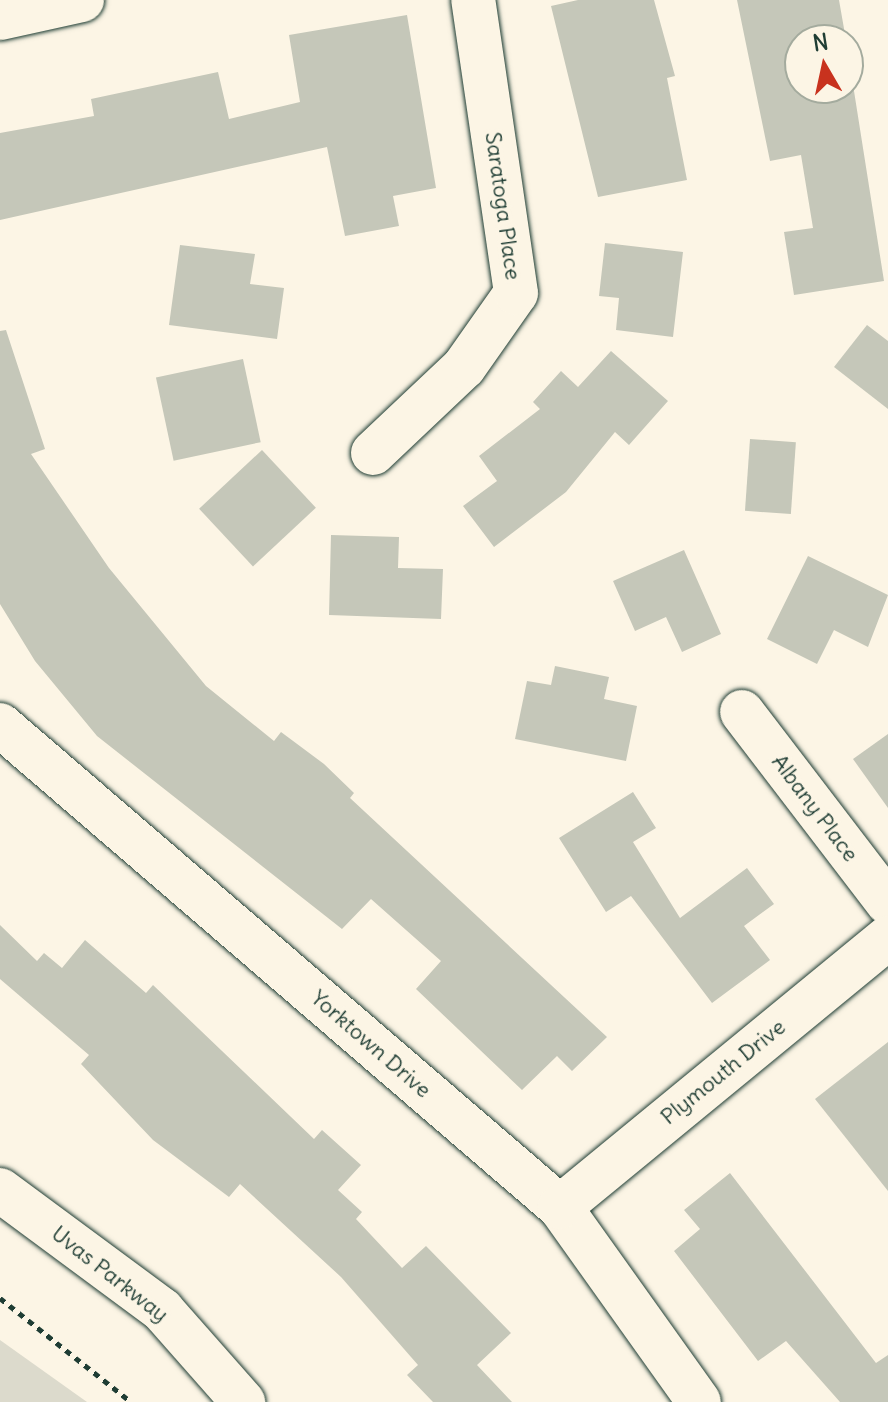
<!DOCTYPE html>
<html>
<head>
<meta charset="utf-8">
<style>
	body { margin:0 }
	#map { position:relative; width:888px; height:1402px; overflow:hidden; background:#fcf5e5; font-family:Delius,sans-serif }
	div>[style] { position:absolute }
	.green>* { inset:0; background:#dcdacc }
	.building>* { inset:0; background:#c5c7b9; transform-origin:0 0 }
	.path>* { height:5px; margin-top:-2.5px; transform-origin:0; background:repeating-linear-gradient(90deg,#1f3d34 0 6px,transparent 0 12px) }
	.roads { filter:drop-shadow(0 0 2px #1f3d34) drop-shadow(0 0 2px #1f3d34) }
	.minor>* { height:44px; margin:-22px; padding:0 22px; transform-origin:22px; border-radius:22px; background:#fcf5e5 }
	span { translate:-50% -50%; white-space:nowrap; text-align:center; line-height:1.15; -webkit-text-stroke:8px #fcf5e5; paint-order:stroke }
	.street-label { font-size:22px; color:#1f3d34 }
	.north { position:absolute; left:784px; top:24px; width:80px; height:80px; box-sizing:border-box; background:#fcf5e5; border:2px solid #a4ab9e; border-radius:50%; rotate:351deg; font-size:22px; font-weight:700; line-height:32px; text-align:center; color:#1f3d34 }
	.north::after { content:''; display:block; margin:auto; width:28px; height:36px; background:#c8321e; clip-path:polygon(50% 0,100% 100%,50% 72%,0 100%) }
</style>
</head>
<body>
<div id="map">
	<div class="green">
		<i style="clip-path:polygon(0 1340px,87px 1402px,0 1402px)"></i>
	</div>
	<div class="building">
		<i style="clip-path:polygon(578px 0,654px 0,675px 76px,667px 78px,687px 180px,598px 197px,551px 6px)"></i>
		<i style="clip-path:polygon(737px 0,839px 0,846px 40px,800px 40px,800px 88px,848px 88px,848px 53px,884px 281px,794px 295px,784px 232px,813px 228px,801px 155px,770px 161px)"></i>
		<i style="clip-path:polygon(407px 15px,436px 188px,393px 196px,399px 226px,345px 236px,327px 147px,0 220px,0 133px,94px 116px,91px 99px,218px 72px,229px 119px,300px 102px,289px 35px)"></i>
		<i style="clip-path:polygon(605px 243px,683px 252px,673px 337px,616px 330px,619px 298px,599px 296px)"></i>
		<i style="clip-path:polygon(180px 245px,255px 254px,250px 284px,284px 288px,277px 339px,169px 325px)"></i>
		<i style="clip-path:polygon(867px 325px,888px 341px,888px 409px,834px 367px)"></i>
		<i style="clip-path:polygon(6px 330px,45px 449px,31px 454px,109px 568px,206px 686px,274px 741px,281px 732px,324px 764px,354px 793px,350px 798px,607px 1037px,572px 1071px,557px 1056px,522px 1090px,416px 989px,441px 961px,371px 899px,342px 929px,97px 736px,35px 661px,0 604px,0 331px)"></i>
		<i style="clip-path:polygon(611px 351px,668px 401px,629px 445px,615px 432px,566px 492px,494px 547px,463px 506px,497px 481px,479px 456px,540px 409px,533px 402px,561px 371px,578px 387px)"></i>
		<i style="left:243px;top:359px;width:85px;height:89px;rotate:78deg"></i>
		<i style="left:750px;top:439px;width:46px;height:72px;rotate:4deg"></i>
		<i style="left:262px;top:450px;width:79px;height:86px;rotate:47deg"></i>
		<i style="clip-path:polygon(331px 535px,399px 537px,398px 568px,443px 569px,441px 619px,329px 615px)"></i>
		<i style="clip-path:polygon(684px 550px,721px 634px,682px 652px,666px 617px,635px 631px,613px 581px)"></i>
		<i style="clip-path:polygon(808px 556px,888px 595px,868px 647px,834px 630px,817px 664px,767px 639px)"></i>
		<i style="clip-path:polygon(555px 666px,609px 677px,604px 699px,637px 706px,626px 761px,515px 739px,527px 681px,551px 685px)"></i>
		<i style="clip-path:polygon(888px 734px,888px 808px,853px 759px)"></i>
		<i style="clip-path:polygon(633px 792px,656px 828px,633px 842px,680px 918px,747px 868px,774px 904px,744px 926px,770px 960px,712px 1003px,631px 896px,606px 912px,559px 838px)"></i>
		<i style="clip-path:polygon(0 925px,37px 961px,44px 953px,62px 968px,85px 940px,146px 993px,153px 985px,314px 1139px,322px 1130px,361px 1165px,338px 1190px,362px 1212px,356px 1219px,402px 1268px,426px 1246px,511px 1333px,477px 1365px,512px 1402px,433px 1402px,407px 1375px,418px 1365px,341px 1277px,240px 1184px,229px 1197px,153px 1140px,81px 1064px,89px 1055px,0 979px)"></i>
		<i style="clip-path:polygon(888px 1042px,888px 1191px,815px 1099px)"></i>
		<i style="clip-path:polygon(730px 1173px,876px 1363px,888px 1355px,888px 1402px,840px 1402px,786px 1341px,758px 1361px,674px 1251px,700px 1229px,684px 1210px)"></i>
	</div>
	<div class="path">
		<i style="left:0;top:1298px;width:167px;rotate:38.4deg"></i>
	</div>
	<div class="roads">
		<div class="minor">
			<i style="left:0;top:18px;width:84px;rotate:-12.4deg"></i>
			<i style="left:373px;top:453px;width:125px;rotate:-43.4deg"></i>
			<i style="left:464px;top:367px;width:90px;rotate:-54.9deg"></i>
			<i style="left:516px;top:293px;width:296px;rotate:-98.3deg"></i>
			<i style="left:742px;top:712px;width:240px;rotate:52.6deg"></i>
			<i style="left:0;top:725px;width:739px;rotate:40.72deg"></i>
			<i style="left:560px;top:1207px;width:239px;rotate:54.5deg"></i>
			<i style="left:0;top:1190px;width:202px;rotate:36.5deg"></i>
			<i style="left:162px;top:1310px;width:123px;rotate:48.6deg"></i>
			<i style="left:560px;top:1207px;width:424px;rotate:-39.4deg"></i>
		</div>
	</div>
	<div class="street-label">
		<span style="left:503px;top:206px;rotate:82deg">Saratoga Place</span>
		<span style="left:815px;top:808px;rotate:53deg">Albany Place</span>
		<span style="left:371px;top:1044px;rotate:41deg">Yorktown Drive</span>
		<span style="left:723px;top:1072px;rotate:-39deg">Plymouth Drive</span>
		<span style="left:110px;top:1274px;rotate:38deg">Uvas Parkway</span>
	</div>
	<div class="north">N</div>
</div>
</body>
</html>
